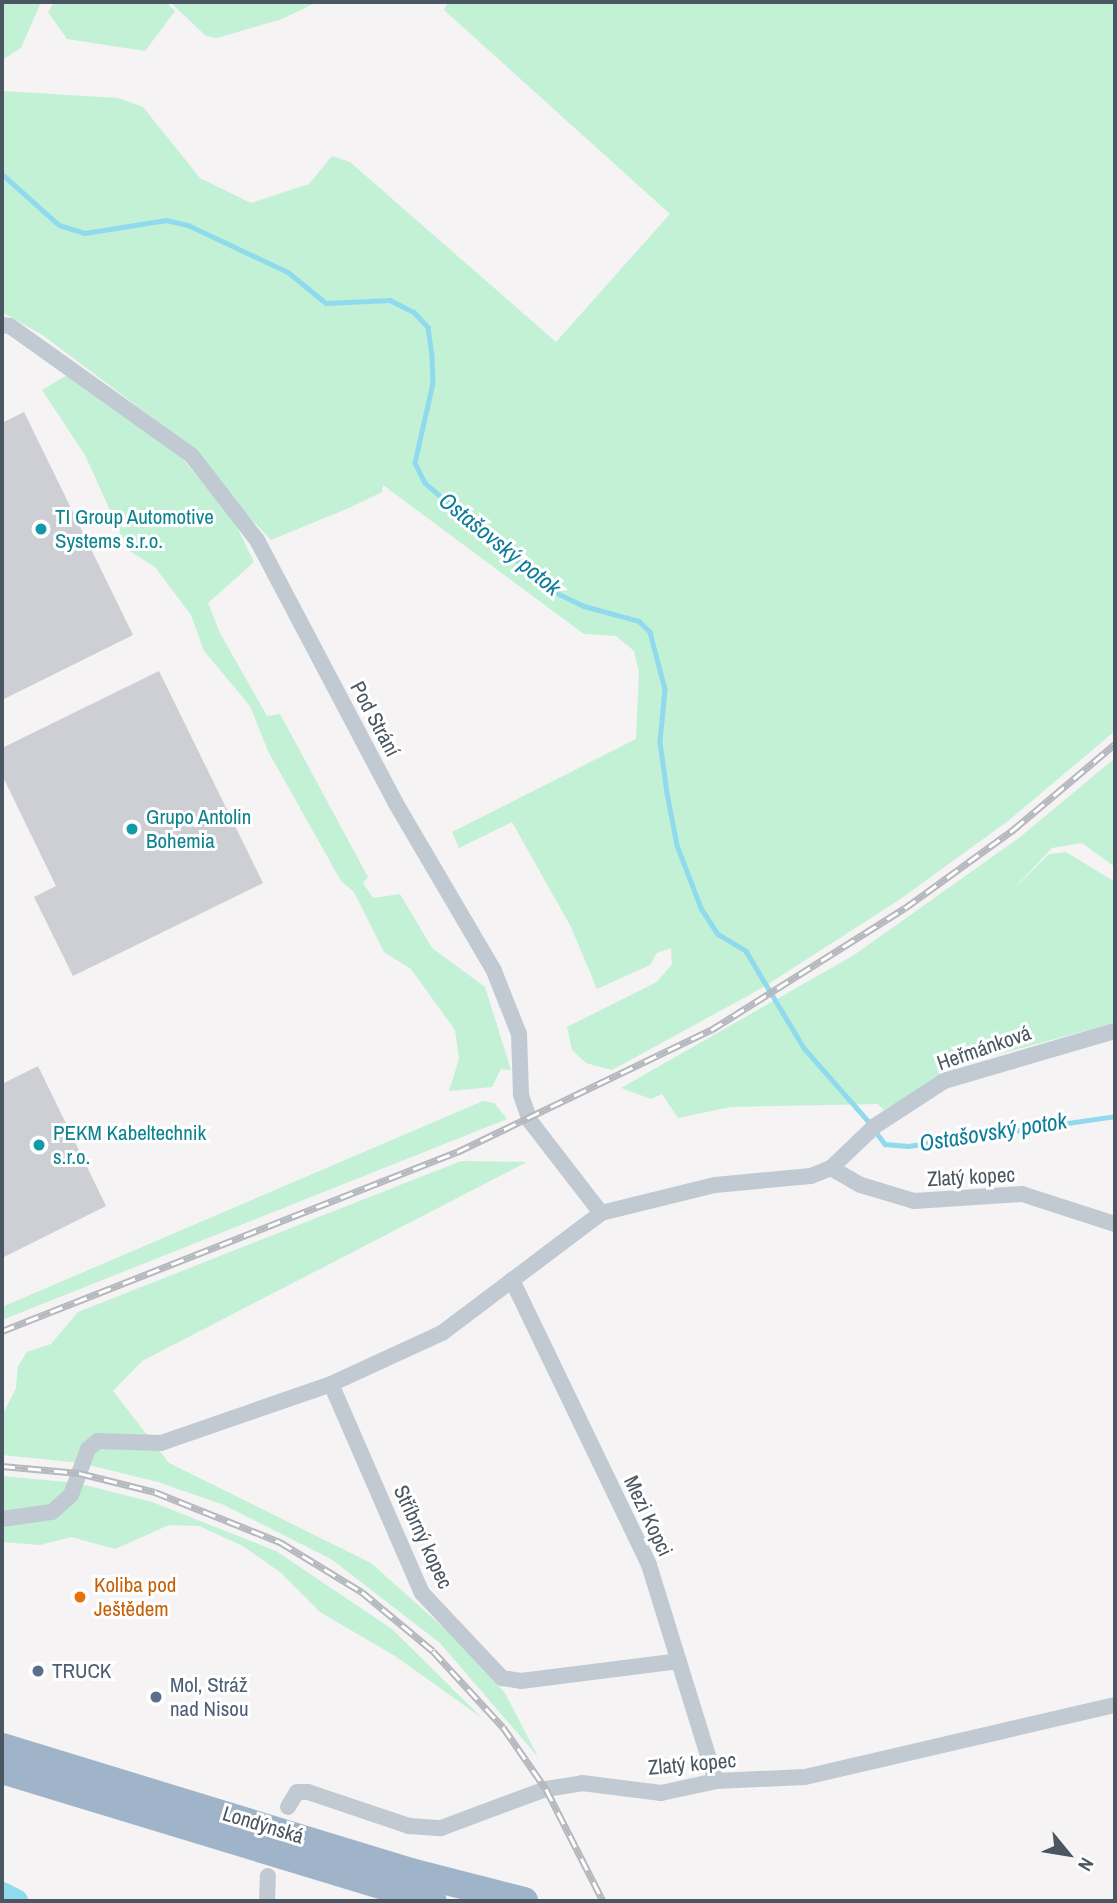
<!DOCTYPE html>
<html>
<head>
<meta charset="utf-8">
<style>
	body { margin:0 }
	#map { position:relative; width:1117px; height:1903px; overflow:hidden; background:#f5f3f3; font-family:"Archivo Narrow",sans-serif }
	div>[style] { position:absolute }
	.green>* { inset:0; background:#c3f1d5 }
	.stream>* { height:4.5px; margin:-2.25px; padding:0 2.25px; transform-origin:2.25px; border-radius:2.25px; background:#90daee }
	.river>* { height:24px; margin:-12px; padding:0 12px; transform-origin:12px; border-radius:12px; background:#90daee }
	.building>* { inset:0; background:#cdcfd5 }
	.minor>* { height:16px; margin:-8px; padding:0 8px; transform-origin:8px; border-radius:8px; background:#c1cad2 }
	.trunk>* { height:28px; margin:-14px; padding:0 14px; transform-origin:14px; border-radius:14px; background:#9fb4c9 }
	.rail>* { height:7px; margin-top:-3.5px; transform-origin:0; background:repeating-linear-gradient(90deg,#fff 0 13px,#b5b8bd 0 26px); box-sizing:border-box; border-block:2px solid #b5b8bd }
	.dots>* { width:19px; height:19px; translate:-50% -50%; box-sizing:border-box; border:4px solid #fff; border-radius:50% }
	span { translate:-50% -50%; white-space:nowrap; text-align:center; line-height:1.15; -webkit-text-stroke:6px #fff; paint-order:stroke }
	.culture-label { font-size:21px; color:#0d838f }
	.left { translate:0 -50%; text-align:left }
	.street-label { font-size:21px; color:#4a5661 }
	.food-label { font-size:21px; color:#c56008 }
	.service-label { font-size:21px; color:#4e5e75 }
	.water-label { font-size:23px; color:#0c7c9b; font-style:italic }
	.frame { position:absolute; inset:0; border:4px solid #4a5661; pointer-events:none }
	.north { position:absolute; left:1033px; top:1819px; width:70px; height:70px; -webkit-text-stroke:5px #fff; paint-order:stroke; rotate:120deg; font-size:19px; font-weight:700; line-height:28px; text-align:center; color:#4a5661 }
	.north::after { content:''; display:block; margin:auto; width:24px; height:32px; background:#4a5661; clip-path:polygon(50% 0,100% 100%,50% 72%,0 100%) }
</style>
</head>
<body>
<div id="map">
	<div class="green">
		<i style="clip-path:polygon(2px 2px,41px 2px,21px 48px,2px 60px)"></i>
		<i style="clip-path:polygon(54px 2px,166px 2px,175px 11px,145px 51px,67px 39px,48px 12px)"></i>
		<i style="clip-path:polygon(170px 2px,317px 2px,282px 19px,217px 38px,206px 36px)"></i>
		<i style="clip-path:polygon(448px 2px,1115px 2px,1115px 731px,1008px 821px,899px 900px,762px 988px,612px 1070px,586px 1063px,572px 1050px,567px 1027px,657px 982px,672px 964px,671px 948px,657px 953px,650px 965px,597px 989px,571px 927px,512px 822px,459px 848px,452px 832px,636px 739px,639px 672px,634px 651px,616px 636px,584px 634px,383px 485px,382px 492px,349px 508px,271px 540px,162px 425px,44px 336px,2px 312px,2px 91px,118px 98px,143px 107px,200px 178px,251px 203px,309px 184px,332px 156px,350px 162px,556px 342px,670px 214px,444px 10px)"></i>
		<i style="clip-path:polygon(69px 374px,182px 458px,234px 521px,254px 562px,208px 603px,220px 633px,267px 716px,280px 714px,368px 877px,363px 883px,373px 898px,400px 894px,432px 948px,485px 987px,511px 1070px,501px 1069px,492px 1087px,449px 1091px,459px 1059px,455px 1030px,411px 969px,384px 952px,354px 892px,341px 881px,268px 751px,250px 706px,204px 651px,191px 615px,155px 567px,128px 550px,85px 455px,42px 390px)"></i>
		<i style="clip-path:polygon(1115px 758px,1115px 867px,1082px 843px,1052px 848px,1010px 893px,1049px 854px,1066px 852px,1115px 882px,1115px 1023px,966px 1063px,884px 1110px,878px 1104px,731px 1107px,678px 1118px,662px 1094px,651px 1099px,621px 1088px,854px 955px,1020px 837px)"></i>
		<i style="clip-path:polygon(483px 1101px,494px 1103px,507px 1119px,2px 1320px,2px 1307px)"></i>
		<i style="clip-path:polygon(461px 1161px,527px 1162px,142px 1361px,113px 1391px,169px 1463px,371px 1563px,454px 1637px,505px 1693px,538px 1757px,440px 1643px,331px 1559px,224px 1505px,158px 1482px,81px 1463px,2px 1455px,2px 1416px,16px 1388px,18px 1366px,27px 1352px,51px 1344px,78px 1312px)"></i>
		<i style="clip-path:polygon(2px 1476px,77px 1483px,152px 1502px,276px 1551px,392px 1629px,482px 1718px,395px 1656px,320px 1612px,280px 1572px,243px 1546px,199px 1526px,169px 1525px,115px 1549px,71px 1537px,40px 1545px,2px 1542px)"></i>
	</div>
	<div class="stream">
		<i style="left:2px;top:174px;width:76px;rotate:41.8deg"></i>
		<i style="left:59px;top:225px;width:27px;rotate:17deg"></i>
		<i style="left:85px;top:233px;width:82px;rotate:-9.1deg"></i>
		<i style="left:166px;top:220px;width:23px;rotate:13deg"></i>
		<i style="left:188px;top:225px;width:110px;rotate:25.2deg"></i>
		<i style="left:288px;top:272px;width:49px;rotate:39.2deg"></i>
		<i style="left:326px;top:303px;width:64px;rotate:-2.7deg"></i>
		<i style="left:390px;top:300px;width:27px;rotate:27deg"></i>
		<i style="left:414px;top:312px;width:21px;rotate:47deg"></i>
		<i style="left:428px;top:327px;width:29px;rotate:82deg"></i>
		<i style="left:432px;top:356px;width:27px;rotate:88deg"></i>
		<i style="left:433px;top:383px;width:82px;rotate:102.7deg"></i>
		<i style="left:415px;top:463px;width:22px;rotate:63deg"></i>
		<i style="left:425px;top:483px;width:167px;rotate:40.2deg"></i>
		<i style="left:553px;top:591px;width:34px;rotate:26deg"></i>
		<i style="left:584px;top:606px;width:57px;rotate:15.3deg"></i>
		<i style="left:639px;top:621px;width:16px;rotate:45deg"></i>
		<i style="left:650px;top:632px;width:59px;rotate:75.3deg"></i>
		<i style="left:665px;top:689px;width:53px;rotate:95.4deg"></i>
		<i style="left:660px;top:742px;width:51px;rotate:82.2deg"></i>
		<i style="left:667px;top:793px;width:53px;rotate:79.1deg"></i>
		<i style="left:677px;top:845px;width:67px;rotate:69.1deg"></i>
		<i style="left:701px;top:908px;width:31px;rotate:57deg"></i>
		<i style="left:718px;top:934px;width:33px;rotate:31deg"></i>
		<i style="left:746px;top:951px;width:113px;rotate:59.1deg"></i>
		<i style="left:804px;top:1048px;width:100px;rotate:48.7deg"></i>
		<i style="left:876px;top:1132px;width:15px;rotate:53deg"></i>
		<i style="left:885px;top:1144px;width:23px;rotate:5deg"></i>
		<i style="left:908px;top:1146px;width:209px;rotate:-8.2deg"></i>
	</div>
	<div class="river">
		<i style="left:2px;top:1894px;width:16px;rotate:27deg"></i>
	</div>
	<div class="building">
		<i style="clip-path:polygon(24px 412px,133px 635px,2px 700px,2px 423px)"></i>
		<i style="clip-path:polygon(159px 671px,263px 883px,73px 976px,34px 897px,56px 886px,2px 775px,2px 748px)"></i>
		<i style="clip-path:polygon(38px 1066px,106px 1206px,2px 1258px,2px 1084px)"></i>
	</div>
	<div class="minor">
		<i style="left:2px;top:325px;width:8px;rotate:7deg"></i>
		<i style="left:10px;top:326px;width:224px;rotate:35.5deg"></i>
		<i style="left:192px;top:456px;width:106px;rotate:52.3deg"></i>
		<i style="left:257px;top:540px;width:296px;rotate:62.2deg"></i>
		<i style="left:395px;top:802px;width:196px;rotate:59.6deg"></i>
		<i style="left:494px;top:971px;width:68px;rotate:68.4deg"></i>
		<i style="left:519px;top:1034px;width:61px;rotate:88.1deg"></i>
		<i style="left:521px;top:1095px;width:28px;rotate:71deg"></i>
		<i style="left:530px;top:1121px;width:116px;rotate:52.3deg"></i>
		<i style="left:831px;top:1168px;width:34px;rotate:30deg"></i>
		<i style="left:861px;top:1185px;width:55px;rotate:16.8deg"></i>
		<i style="left:914px;top:1201px;width:108px;rotate:-3.7deg"></i>
		<i style="left:1022px;top:1194px;width:98px;rotate:17.9deg"></i>
		<i style="left:512px;top:1280px;width:316px;rotate:64.3deg"></i>
		<i style="left:649px;top:1565px;width:226px;rotate:72.8deg"></i>
		<i style="left:331px;top:1384px;width:228px;rotate:66.5deg"></i>
		<i style="left:422px;top:1593px;width:117px;rotate:46.7deg"></i>
		<i style="left:502px;top:1678px;width:19px;rotate:9deg"></i>
		<i style="left:521px;top:1681px;width:159px;rotate:-7.2deg"></i>
		<i style="left:2px;top:1519px;width:50px;rotate:-8deg"></i>
		<i style="left:52px;top:1512px;width:25px;rotate:-42deg"></i>
		<i style="left:71px;top:1495px;width:49px;rotate:-69.7deg"></i>
		<i style="left:88px;top:1449px;width:13px;rotate:-39deg"></i>
		<i style="left:98px;top:1441px;width:63px;rotate:1.8deg"></i>
		<i style="left:161px;top:1443px;width:180px;rotate:-19.1deg"></i>
		<i style="left:331px;top:1384px;width:122px;rotate:-24.7deg"></i>
		<i style="left:442px;top:1333px;width:199px;rotate:-37deg"></i>
		<i style="left:601px;top:1213px;width:117px;rotate:-13.8deg"></i>
		<i style="left:715px;top:1185px;width:96px;rotate:-5.4deg"></i>
		<i style="left:811px;top:1176px;width:22px;rotate:-22deg"></i>
		<i style="left:831px;top:1168px;width:61px;rotate:-43.7deg"></i>
		<i style="left:875px;top:1126px;width:82px;rotate:-33.1deg"></i>
		<i style="left:944px;top:1081px;width:178px;rotate:-16.3deg"></i>
		<i style="left:288px;top:1807px;width:17px;rotate:-59deg"></i>
		<i style="left:297px;top:1792px;width:11px"></i>
		<i style="left:308px;top:1792px;width:107px;rotate:18.6deg"></i>
		<i style="left:409px;top:1826px;width:32px;rotate:4deg"></i>
		<i style="left:441px;top:1828px;width:112px;rotate:-20.4deg"></i>
		<i style="left:546px;top:1789px;width:36px;rotate:-9deg"></i>
		<i style="left:582px;top:1783px;width:80px;rotate:7.2deg"></i>
		<i style="left:661px;top:1793px;width:56px;rotate:-12.3deg"></i>
		<i style="left:716px;top:1781px;width:89px;rotate:-2.6deg"></i>
		<i style="left:805px;top:1777px;width:318px;rotate:-13.1deg"></i>
		<i style="left:267px;top:1901px;width:25px;rotate:-88deg"></i>
	</div>
	<div class="trunk">
		<i style="left:2px;top:1747px;width:428px;rotate:17deg"></i>
		<i style="left:411px;top:1872px;width:117px;rotate:14.4deg"></i>
		<i style="left:2px;top:1770px;width:450px;rotate:16.9deg"></i>
	</div>
	<div class="rail">
		<i style="left:2px;top:1331px;width:489px;rotate:-21.5deg"></i>
		<i style="left:457px;top:1152px;width:282px;rotate:-25.7deg"></i>
		<i style="left:711px;top:1030px;width:229px;rotate:-32.2deg"></i>
		<i style="left:905px;top:908px;width:135px;rotate:-35.9deg"></i>
		<i style="left:1014px;top:829px;width:132px;rotate:-40.1deg"></i>
		<i style="left:2px;top:1466px;width:77px;rotate:5.2deg"></i>
		<i style="left:79px;top:1473px;width:78px;rotate:14deg"></i>
		<i style="left:155px;top:1492px;width:135px;rotate:21.8deg"></i>
		<i style="left:280px;top:1542px;width:96px;rotate:31.4deg"></i>
		<i style="left:362px;top:1592px;width:92px;rotate:39.7deg"></i>
		<i style="left:433px;top:1651px;width:103px;rotate:47.4deg"></i>
		<i style="left:503px;top:1727px;width:75px;rotate:55.3deg"></i>
		<i style="left:546px;top:1789px;width:126px;rotate:63deg"></i>
	</div>
	<div class="dots">
		<i style="left:41px;top:529px;background:#0f9aa8"></i>
		<i style="left:132px;top:829px;background:#0f9aa8"></i>
		<i style="left:39px;top:1145px;background:#0f9aa8"></i>
		<i style="left:80px;top:1597px;background:#e8710a"></i>
		<i style="left:38px;top:1671px;background:#5c6f8a"></i>
		<i style="left:156px;top:1697px;background:#5c6f8a"></i>
	</div>
	<div class="culture-label">
		<span class="left" style="left:55px;top:529px">TI Group Automotive<br>Systems s.r.o.</span>
		<span class="left" style="left:146px;top:829px">Grupo Antolin<br>Bohemia</span>
		<span class="left" style="left:53px;top:1145px">PEKM Kabeltechnik<br>s.r.o.</span>
	</div>
	<div class="street-label">
		<span style="left:375px;top:719px;rotate:62deg">Pod Strání</span>
		<span style="left:984px;top:1048px;rotate:-19deg">Heřmánková</span>
		<span style="left:971px;top:1177px;rotate:-3deg">Zlatý kopec</span>
		<span style="left:648px;top:1516px;rotate:65deg">Mezi Kopci</span>
		<span style="left:423px;top:1537px;rotate:65deg">Stříbrný kopec</span>
		<span style="left:692px;top:1764px;rotate:-5deg">Zlatý kopec</span>
		<span style="left:263px;top:1825px;rotate:17deg">Londýnská</span>
	</div>
	<div class="food-label">
		<span class="left" style="left:94px;top:1597px">Koliba pod<br>Ještědem</span>
	</div>
	<div class="service-label">
		<span class="left" style="left:52px;top:1671px">TRUCK</span>
		<span class="left" style="left:170px;top:1697px">Mol, Stráž<br>nad Nisou</span>
	</div>
	<div class="water-label">
		<span style="left:500px;top:544px;rotate:39deg">Ostašovský potok</span>
		<span style="left:993px;top:1132px;rotate:-9deg">Ostašovský potok</span>
	</div>
	<div class="frame"></div>
	<div class="north">N</div>
</div>
</body>
</html>
